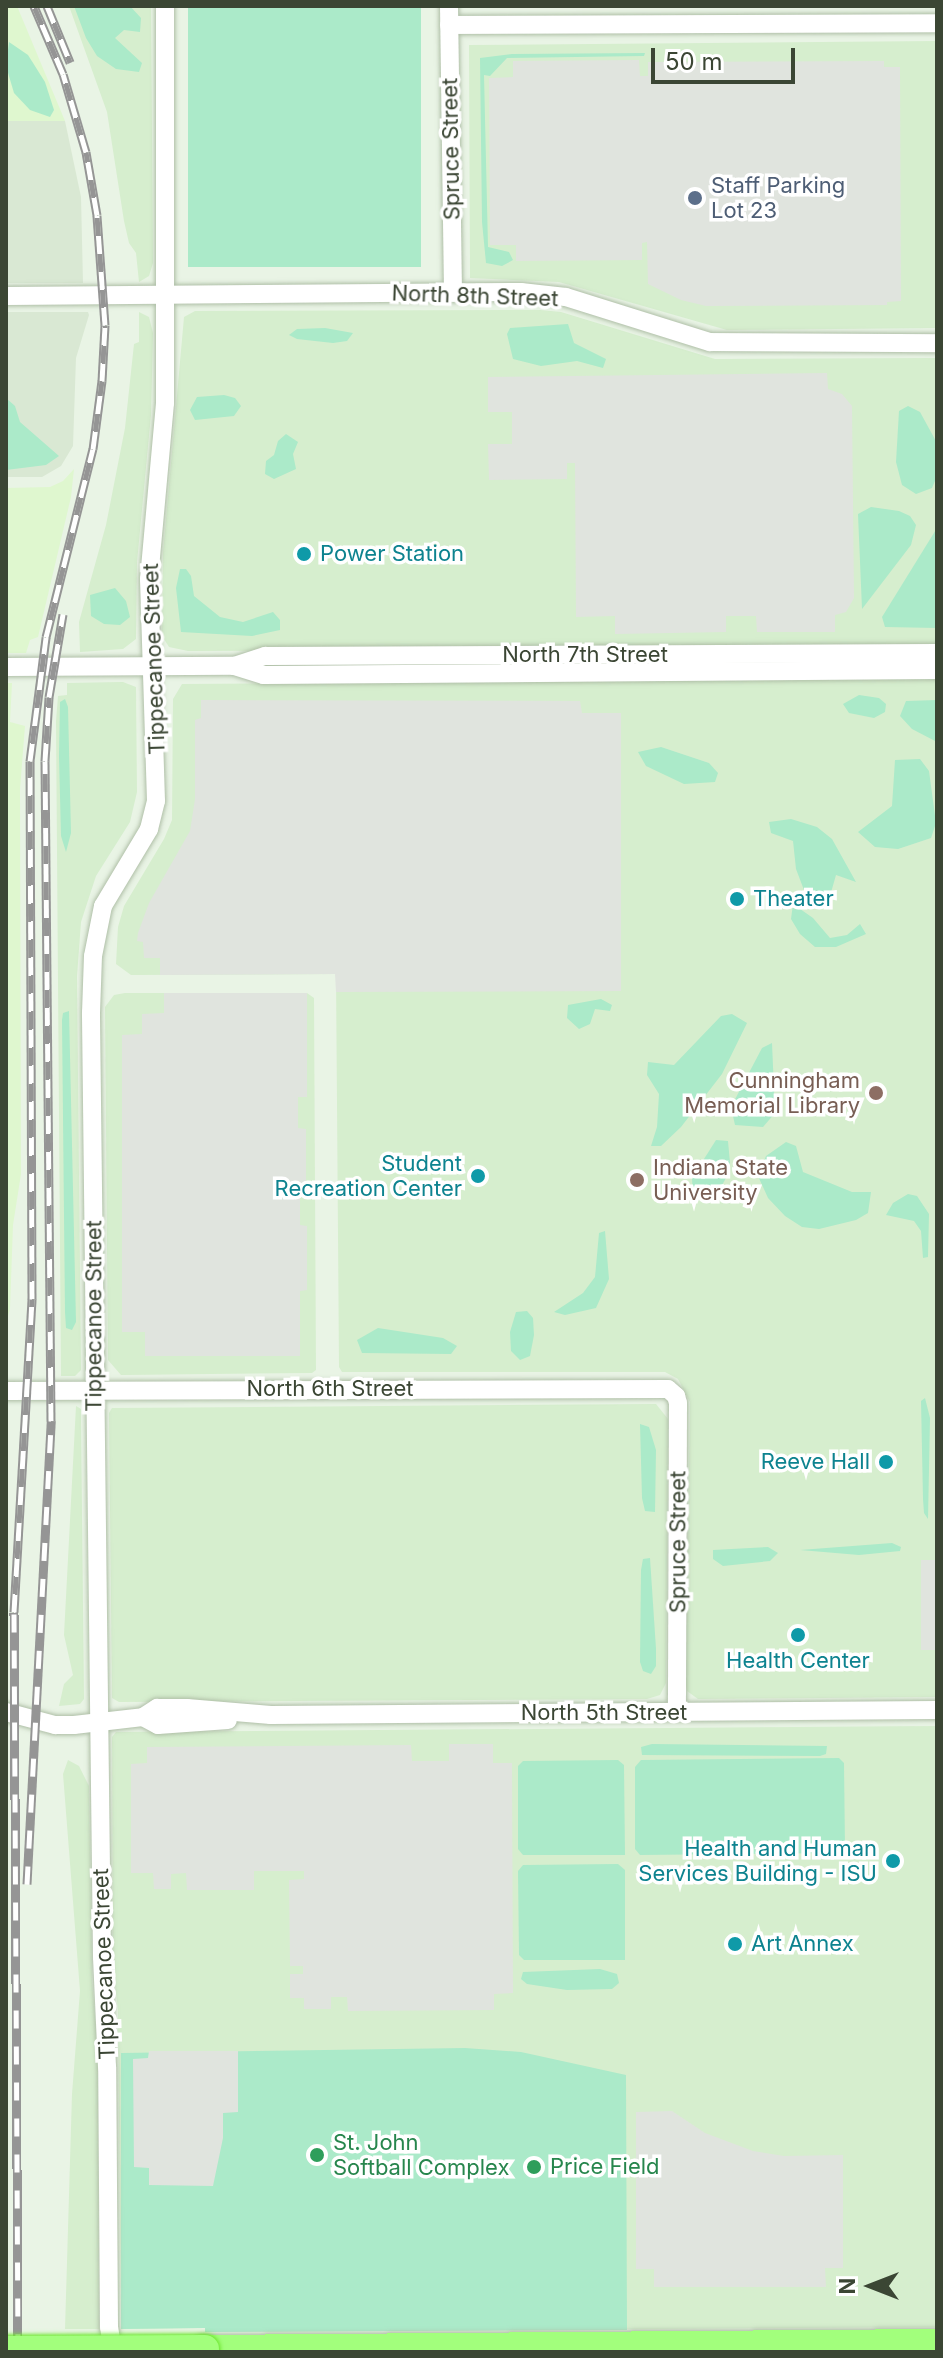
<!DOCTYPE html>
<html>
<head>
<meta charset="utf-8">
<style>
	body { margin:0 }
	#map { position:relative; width:943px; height:2358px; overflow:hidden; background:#e9f4e5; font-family:Inter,sans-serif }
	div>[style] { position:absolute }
	.residential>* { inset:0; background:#d9e8d3 }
	.commercial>* { inset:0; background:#dff7cf }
	.education>* { inset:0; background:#d6eece }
	.green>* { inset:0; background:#abeac9; transform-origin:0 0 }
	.parking>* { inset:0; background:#e0e4de; transform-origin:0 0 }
	.roads { filter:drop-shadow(0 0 2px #afbfa7) drop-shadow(0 0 2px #afbfa7) }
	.minor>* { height:18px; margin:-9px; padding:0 9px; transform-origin:9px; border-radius:9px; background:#fff }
	.trunk>* { height:28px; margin:-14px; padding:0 14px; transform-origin:14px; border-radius:14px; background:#a2ff7c }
	.rail>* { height:9px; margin-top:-4.5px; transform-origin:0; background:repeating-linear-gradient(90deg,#fff 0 18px,#959595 0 36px); box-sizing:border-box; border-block:2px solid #959595 }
	.bridges { filter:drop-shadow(0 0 2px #6ce62d) drop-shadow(0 0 2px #6ce62d) }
	.trunk-bridge>* { height:28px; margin:-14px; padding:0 14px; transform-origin:14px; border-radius:14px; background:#a2ff7c }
	.dots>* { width:22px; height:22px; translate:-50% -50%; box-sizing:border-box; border:4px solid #fff; border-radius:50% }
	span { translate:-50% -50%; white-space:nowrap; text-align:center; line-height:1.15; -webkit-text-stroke:7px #fff; paint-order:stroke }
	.street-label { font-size:22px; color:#3b4634 }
	.service-label { font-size:22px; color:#4e5e75 }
	.left { translate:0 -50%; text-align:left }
	.culture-label { font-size:22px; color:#0d838f }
	.right { translate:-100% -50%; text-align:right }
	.education-label { font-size:22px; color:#785e54 }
	.leisure-label { font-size:22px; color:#27864d }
	.frame { position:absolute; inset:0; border:8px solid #3b4634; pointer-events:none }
	.north { position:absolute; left:831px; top:2246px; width:80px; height:80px; -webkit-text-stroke:6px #fff; paint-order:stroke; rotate:270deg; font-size:22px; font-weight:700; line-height:32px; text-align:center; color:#3b4634 }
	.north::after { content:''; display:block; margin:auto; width:28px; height:36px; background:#3b4634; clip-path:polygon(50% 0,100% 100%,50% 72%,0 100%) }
	.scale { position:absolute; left:651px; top:48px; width:144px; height:36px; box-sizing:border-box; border:4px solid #3b4634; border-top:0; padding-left:10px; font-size:24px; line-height:28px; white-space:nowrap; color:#3b4634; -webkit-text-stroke:6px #fff; paint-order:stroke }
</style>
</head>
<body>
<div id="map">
	<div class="residential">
		<i style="clip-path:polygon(6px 121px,65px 121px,81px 197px,83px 283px,6px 283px)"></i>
		<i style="clip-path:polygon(6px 312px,88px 312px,89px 315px,76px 358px,73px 446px,61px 466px,42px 477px,6px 477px)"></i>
	</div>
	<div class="commercial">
		<i style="clip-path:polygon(6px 6px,17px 6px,65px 121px,6px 121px)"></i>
		<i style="clip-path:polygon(74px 469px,71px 497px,38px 637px,30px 640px,26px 653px,6px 653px,6px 488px,50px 487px,63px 481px)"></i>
		<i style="clip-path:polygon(6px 683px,12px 683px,10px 722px,25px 726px,20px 789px,21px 1174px,13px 1225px,10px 1309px,6px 1323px)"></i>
	</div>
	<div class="education">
		<i style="clip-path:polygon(69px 6px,151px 6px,153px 263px,149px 276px,139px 282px,136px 253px,129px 243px,124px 221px,107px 112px)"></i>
		<i style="clip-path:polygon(937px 41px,937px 328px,727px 330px,559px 282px,470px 278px,469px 45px)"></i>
		<i style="clip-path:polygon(540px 310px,561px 312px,715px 359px,937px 358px,937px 647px,188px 651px,169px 647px,162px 636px,163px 553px,184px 317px,195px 311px)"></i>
		<i style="clip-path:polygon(139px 312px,149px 317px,153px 333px,151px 415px,137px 562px,136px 639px,123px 649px,80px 652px,79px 622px,106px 525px,125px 428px,134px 344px,139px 342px)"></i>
		<i style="clip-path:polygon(937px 678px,937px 1697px,698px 1699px,687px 1691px,686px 1685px,690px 1402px,678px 1379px,665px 1372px,342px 1372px,339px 1367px,336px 974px,131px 975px,116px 964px,118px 927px,124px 906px,164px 839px,172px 820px,173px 699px,182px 684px)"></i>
		<i style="clip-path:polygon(123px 682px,136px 687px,137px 792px,130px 822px,96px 876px,81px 922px,77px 976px,81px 1370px,75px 1376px,61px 1376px,56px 721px,58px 696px,67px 695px,67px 683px)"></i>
		<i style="clip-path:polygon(125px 993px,307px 993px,314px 998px,316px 1370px,312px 1373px,121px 1375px,108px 1360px,105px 1007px,114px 995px)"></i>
		<i style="clip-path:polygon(656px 1404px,668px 1419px,666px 1683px,660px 1695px,647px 1699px,119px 1702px,112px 1698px,109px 1413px,112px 1408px)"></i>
		<i style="clip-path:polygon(76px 1406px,81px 1409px,81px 1420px,84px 1699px,80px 1704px,59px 1706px,64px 1684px,73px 1675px,64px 1635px)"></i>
		<i style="clip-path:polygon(937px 1726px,937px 2327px,205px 2332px,205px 2328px,121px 2329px,118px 2010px,113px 1967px,112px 1737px,116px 1732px)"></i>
		<i style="clip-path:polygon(68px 1760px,79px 1766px,89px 1786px,92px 1981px,98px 2055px,99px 2329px,65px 2329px,72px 2094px,80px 1991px,63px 1774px)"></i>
	</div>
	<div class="green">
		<i style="clip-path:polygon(74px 6px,130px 6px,141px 18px,140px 32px,124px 30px,115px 38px,142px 63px,139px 72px,116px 69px,97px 56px,86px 38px)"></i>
		<i style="left:188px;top:6px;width:233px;height:261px"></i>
		<i style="clip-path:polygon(9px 42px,28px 55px,45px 82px,54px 110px,50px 117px,30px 110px,14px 93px,6px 66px)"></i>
		<i style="clip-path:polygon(645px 53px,644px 56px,507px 58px,490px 76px,484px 75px,488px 247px,509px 252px,513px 260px,502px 266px,486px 263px,482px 222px,480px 58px,512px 54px)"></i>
		<i style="clip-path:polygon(568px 324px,574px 343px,606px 359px,603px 368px,577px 361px,541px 366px,513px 359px,507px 334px,510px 328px)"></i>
		<i style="clip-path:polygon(325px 328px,353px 333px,347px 341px,333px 343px,297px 339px,289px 335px,297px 329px)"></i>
		<i style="clip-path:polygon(224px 395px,235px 398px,241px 406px,234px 416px,195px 420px,190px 410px,197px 397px)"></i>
		<i style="clip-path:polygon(6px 398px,15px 406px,20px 422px,59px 456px,46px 465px,6px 470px)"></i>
		<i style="clip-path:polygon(908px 406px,920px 412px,937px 443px,937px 476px,932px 488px,916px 494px,902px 485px,896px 462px,899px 411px)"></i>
		<i style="clip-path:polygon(286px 434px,298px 442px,293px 454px,296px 469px,274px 479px,265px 474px,266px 461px,274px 455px,278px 441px)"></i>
		<i style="clip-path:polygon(871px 507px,899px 511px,910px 516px,916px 525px,911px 545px,862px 609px,858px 514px)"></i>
		<i style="clip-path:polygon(937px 528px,937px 628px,885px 627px,882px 617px)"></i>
		<i style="clip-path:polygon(180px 569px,186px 569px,191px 576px,194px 596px,220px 617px,243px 622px,273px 612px,280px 620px,280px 630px,252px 636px,181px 632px,176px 588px)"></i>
		<i style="clip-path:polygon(115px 588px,126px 601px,130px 617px,120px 625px,104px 624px,91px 616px,90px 595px)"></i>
		<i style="clip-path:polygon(859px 695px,879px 698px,886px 704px,885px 712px,874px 718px,849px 713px,843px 704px)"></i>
		<i style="clip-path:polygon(65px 699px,68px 707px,71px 833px,66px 852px,61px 836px,59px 756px,60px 702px)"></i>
		<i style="clip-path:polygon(937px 700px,937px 742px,912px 729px,900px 716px,906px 701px)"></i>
		<i style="clip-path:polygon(661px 747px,709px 763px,718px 773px,715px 782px,684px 784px,646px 766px,638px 752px)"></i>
		<i style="clip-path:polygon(920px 759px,929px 771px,936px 823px,931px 838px,898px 849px,875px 847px,858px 832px,892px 806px,895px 760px)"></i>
		<i style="clip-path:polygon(791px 819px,817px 827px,832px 839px,856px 882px,836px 875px,830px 896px,804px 890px,796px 869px,793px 841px,771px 833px,769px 822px)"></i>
		<i style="clip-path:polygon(793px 904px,813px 918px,830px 938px,847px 935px,860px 924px,866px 934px,836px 947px,815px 947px,800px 934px,791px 919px)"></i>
		<i style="clip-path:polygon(601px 999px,612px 1005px,610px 1011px,595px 1009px,590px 1024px,579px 1029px,567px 1018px,568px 1005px)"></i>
		<i style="clip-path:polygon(69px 1011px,76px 1322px,72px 1330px,66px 1328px,65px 1312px,62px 1020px,63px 1013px)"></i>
		<i style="clip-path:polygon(732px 1014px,747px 1023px,722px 1074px,681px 1127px,661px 1146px,651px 1146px,657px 1127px,659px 1094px,647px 1075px,648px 1062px,674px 1065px,721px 1016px)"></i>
		<i style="clip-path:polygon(772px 1043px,775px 1113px,763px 1127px,735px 1125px,731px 1107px,762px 1048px)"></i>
		<i style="clip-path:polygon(716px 1140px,728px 1141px,730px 1163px,727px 1176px,720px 1189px,693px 1197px,692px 1178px)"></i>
		<i style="clip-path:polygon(786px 1142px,796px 1146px,803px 1172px,852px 1192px,871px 1192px,868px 1213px,856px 1220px,819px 1229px,802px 1227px,785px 1216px,768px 1198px,758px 1176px,766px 1156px)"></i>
		<i style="clip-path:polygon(908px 1194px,917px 1196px,929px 1214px,928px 1257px,923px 1258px,921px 1231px,914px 1221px,886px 1215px,893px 1203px)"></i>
		<i style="clip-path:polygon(605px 1231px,609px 1279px,596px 1308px,565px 1315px,554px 1312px,583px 1293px,595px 1277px,599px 1233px)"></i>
		<i style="clip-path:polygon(527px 1311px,533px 1318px,534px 1335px,530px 1356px,520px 1360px,511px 1351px,510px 1332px,516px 1312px)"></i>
		<i style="clip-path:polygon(378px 1328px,443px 1338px,457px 1346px,451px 1354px,362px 1353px,357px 1340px)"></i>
		<i style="clip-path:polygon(925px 1398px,930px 1418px,928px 1519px,924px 1513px,923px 1499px,921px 1401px)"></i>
		<i style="clip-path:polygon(640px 1424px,649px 1427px,656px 1450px,655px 1512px,645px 1511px,642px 1498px)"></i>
		<i style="clip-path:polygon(892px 1543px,901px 1547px,900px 1551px,859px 1555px,800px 1550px)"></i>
		<i style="clip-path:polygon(768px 1547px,778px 1553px,770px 1561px,723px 1566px,713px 1559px,713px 1550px)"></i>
		<i style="clip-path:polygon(650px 1558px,656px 1649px,656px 1666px,651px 1674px,643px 1671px,640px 1662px,641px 1570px,643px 1559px)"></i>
		<i style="clip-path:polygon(652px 1744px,827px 1746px,826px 1754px,820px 1756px,642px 1755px,641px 1747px)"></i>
		<i style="clip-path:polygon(839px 1758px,844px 1763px,845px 1848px,839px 1853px,640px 1855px,635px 1849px,635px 1767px,641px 1760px)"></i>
		<i style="clip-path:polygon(618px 1760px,624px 1765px,625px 1855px,523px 1855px,518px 1849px,518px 1766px,523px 1761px)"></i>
		<i style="clip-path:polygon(618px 1864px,625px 1870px,625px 1960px,524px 1960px,519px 1955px,518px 1871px,523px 1865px)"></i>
		<i style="clip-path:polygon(600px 1969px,617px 1974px,619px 1983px,612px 1989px,567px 1990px,527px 1984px,521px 1979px,523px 1972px)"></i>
		<i style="clip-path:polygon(465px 2048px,521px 2052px,626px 2075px,627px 2330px,205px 2332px,205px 2328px,121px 2329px,121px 2053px)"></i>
	</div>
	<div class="parking">
		<i style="clip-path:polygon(639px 60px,640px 76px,648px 76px,648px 62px,884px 61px,884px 67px,900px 67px,901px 301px,887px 302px,887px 305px,706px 306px,681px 300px,648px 284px,647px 242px,642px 243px,642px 260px,516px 261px,516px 245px,490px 245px,489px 78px,513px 77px,513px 61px)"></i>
		<i style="clip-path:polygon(827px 373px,828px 389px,842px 394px,852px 406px,854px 598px,846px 612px,835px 615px,835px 632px,757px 632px,756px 616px,726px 616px,726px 632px,615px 634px,615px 616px,576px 617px,575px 463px,567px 463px,567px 479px,489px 480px,488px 444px,512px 444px,512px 412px,488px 412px,488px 377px)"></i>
		<i style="clip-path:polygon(201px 700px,580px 701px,582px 713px,621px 713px,621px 991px,336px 992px,335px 974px,160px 975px,160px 958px,144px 958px,143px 942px,137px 941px,138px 933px,149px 903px,190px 831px,195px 799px,195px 720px,201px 718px)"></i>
		<i style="clip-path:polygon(164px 993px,307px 993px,307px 1097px,298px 1097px,298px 1128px,306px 1129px,306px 1193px,300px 1193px,300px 1225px,307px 1226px,307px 1290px,300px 1291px,300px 1356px,145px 1356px,145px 1332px,122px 1332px,122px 1035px,142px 1034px,142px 1014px,164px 1013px)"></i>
		<i style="left:921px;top:1560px;width:16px;height:90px"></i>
		<i style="clip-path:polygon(449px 1744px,493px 1744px,493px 1763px,512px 1763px,513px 1993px,494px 1994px,494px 2010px,348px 2011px,347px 1997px,331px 1997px,331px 2009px,304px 2009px,304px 1998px,290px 1998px,290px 1974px,303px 1974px,303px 1966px,290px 1966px,289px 1880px,304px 1879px,304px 1871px,254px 1871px,254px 1890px,187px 1890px,186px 1873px,171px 1874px,171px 1889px,154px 1889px,153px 1873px,131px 1873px,131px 1764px,147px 1763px,147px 1747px,411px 1745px,412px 1761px,449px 1761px)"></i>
		<i style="clip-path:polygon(149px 2051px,238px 2051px,238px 2112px,223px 2113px,223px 2138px,213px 2186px,149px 2185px,149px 2168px,134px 2167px,133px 2059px,148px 2058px)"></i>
		<i style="clip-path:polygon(672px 2111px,705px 2133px,753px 2151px,784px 2156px,843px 2155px,843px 2268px,825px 2268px,826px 2287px,654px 2287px,654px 2269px,636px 2269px,636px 2112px)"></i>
	</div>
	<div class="roads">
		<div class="minor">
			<i style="left:449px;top:6px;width:287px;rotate:89.2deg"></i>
			<i style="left:449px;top:25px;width:488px;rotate:-0.2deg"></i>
			<i style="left:6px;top:296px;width:515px;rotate:-0.45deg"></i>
			<i style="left:521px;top:292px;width:45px;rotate:6.3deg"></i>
			<i style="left:566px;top:297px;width:151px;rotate:17.4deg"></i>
			<i style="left:710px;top:342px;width:227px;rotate:0.3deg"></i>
			<i style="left:234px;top:666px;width:31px;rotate:17deg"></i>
			<i style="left:264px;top:675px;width:673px;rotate:-0.43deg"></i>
			<i style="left:6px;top:667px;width:228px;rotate:-0.3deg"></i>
			<i style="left:234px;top:666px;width:33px;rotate:-18deg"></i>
			<i style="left:265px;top:656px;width:672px;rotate:-0.26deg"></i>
			<i style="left:6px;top:1391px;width:662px;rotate:-0.17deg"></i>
			<i style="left:668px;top:1389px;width:11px;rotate:41deg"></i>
			<i style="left:676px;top:1396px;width:7px;rotate:74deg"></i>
			<i style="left:678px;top:1403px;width:309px;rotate:90.2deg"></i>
			<i style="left:6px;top:1712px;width:51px;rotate:14.9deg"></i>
			<i style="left:55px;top:1725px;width:19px"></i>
			<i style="left:74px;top:1725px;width:69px;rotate:-6.6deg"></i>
			<i style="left:143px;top:1717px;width:17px;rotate:-33deg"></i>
			<i style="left:157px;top:1708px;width:30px"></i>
			<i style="left:187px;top:1708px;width:84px;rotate:4.8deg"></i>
			<i style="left:271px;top:1715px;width:666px;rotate:-0.43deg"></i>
			<i style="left:143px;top:1717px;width:17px;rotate:28deg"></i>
			<i style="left:158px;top:1725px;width:70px;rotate:-4.1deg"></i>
			<i style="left:113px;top:2352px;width:25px;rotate:-99deg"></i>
			<i style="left:109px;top:2327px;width:260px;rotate:-90.4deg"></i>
			<i style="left:107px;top:2067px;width:110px;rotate:-92.6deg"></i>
			<i style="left:102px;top:1957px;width:944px;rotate:-90.67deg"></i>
			<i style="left:91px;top:1013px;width:57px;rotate:-88deg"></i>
			<i style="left:93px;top:956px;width:51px;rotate:-78.7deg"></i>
			<i style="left:103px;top:906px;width:90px;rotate:-59.1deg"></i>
			<i style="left:149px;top:829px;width:29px;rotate:-76deg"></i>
			<i style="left:156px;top:801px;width:222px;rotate:-91.8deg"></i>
			<i style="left:149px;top:579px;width:177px;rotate:-84.8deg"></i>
			<i style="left:165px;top:403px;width:397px;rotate:-90deg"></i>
		</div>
		<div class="trunk">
			<i style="left:205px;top:2349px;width:732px;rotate:-0.47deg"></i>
		</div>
	</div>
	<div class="rail">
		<i style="left:47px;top:6px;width:61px;rotate:67.7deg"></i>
		<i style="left:27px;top:1884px;width:464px;rotate:-87deg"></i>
		<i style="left:51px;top:1421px;width:660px;rotate:-90.52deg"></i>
		<i style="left:45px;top:761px;width:64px;rotate:-86.4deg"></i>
		<i style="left:49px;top:697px;width:84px;rotate:-80.4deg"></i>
		<i style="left:18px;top:2352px;width:740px;rotate:-90.31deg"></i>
		<i style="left:14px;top:1612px;width:314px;rotate:-86.7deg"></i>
		<i style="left:32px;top:1299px;width:538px;rotate:-90.21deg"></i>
		<i style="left:30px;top:761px;width:125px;rotate:-82.6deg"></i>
		<i style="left:46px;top:637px;width:194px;rotate:-76deg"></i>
		<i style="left:93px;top:449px;width:69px;rotate:-82.5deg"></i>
		<i style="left:102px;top:381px;width:56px;rotate:-86.9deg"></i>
		<i style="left:105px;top:325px;width:110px;rotate:-94.2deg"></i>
		<i style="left:97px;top:215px;width:64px;rotate:-99.9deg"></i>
		<i style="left:86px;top:152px;width:81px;rotate:-106.4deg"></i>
		<i style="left:63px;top:74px;width:74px;rotate:-113.1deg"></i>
	</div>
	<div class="bridges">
		<div class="trunk-bridge">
			<i style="left:6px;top:2350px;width:199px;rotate:-0.3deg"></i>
		</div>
	</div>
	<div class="dots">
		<i style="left:695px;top:198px;background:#5c6f8a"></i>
		<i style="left:304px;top:554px;background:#0f9aa8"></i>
		<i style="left:737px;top:899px;background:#0f9aa8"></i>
		<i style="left:876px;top:1093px;background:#8d6e63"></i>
		<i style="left:478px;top:1176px;background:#0f9aa8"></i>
		<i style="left:637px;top:1180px;background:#8d6e63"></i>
		<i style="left:886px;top:1462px;background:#0f9aa8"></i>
		<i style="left:798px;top:1635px;background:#0f9aa8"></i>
		<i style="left:893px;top:1861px;background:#0f9aa8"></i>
		<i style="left:735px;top:1944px;background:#0f9aa8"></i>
		<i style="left:317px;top:2155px;background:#2e9e5b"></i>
		<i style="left:534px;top:2167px;background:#2e9e5b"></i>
	</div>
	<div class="street-label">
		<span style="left:451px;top:149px;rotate:-91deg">Spruce Street</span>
		<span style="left:475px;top:296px;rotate:2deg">North 8th Street</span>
		<span style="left:585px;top:655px">North 7th Street</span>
		<span style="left:154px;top:659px;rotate:-92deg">Tippecanoe Street</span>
		<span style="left:94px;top:1316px;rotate:-90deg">Tippecanoe Street</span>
		<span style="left:330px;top:1389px">North 6th Street</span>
		<span style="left:678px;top:1542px;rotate:-90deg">Spruce Street</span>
		<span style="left:604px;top:1713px">North 5th Street</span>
		<span style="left:104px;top:1964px;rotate:-92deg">Tippecanoe Street</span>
	</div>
	<div class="service-label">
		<span class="left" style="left:711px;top:198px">Staff Parking<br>Lot 23</span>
	</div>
	<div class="culture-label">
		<span class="left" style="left:320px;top:554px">Power Station</span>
		<span class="left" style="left:753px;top:899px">Theater</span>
		<span class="right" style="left:462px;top:1176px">Student<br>Recreation Center</span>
		<span class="right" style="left:870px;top:1462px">Reeve Hall</span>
		<span style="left:798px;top:1661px">Health Center</span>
		<span class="right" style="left:877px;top:1861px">Health and Human<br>Services Building - ISU</span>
		<span class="left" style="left:751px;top:1944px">Art Annex</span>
	</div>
	<div class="education-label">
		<span class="right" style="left:860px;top:1093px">Cunningham<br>Memorial Library</span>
		<span class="left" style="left:653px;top:1180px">Indiana State<br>University</span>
	</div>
	<div class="leisure-label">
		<span class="left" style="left:333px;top:2155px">St. John<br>Softball Complex</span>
		<span class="left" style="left:550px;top:2167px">Price Field</span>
	</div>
	<div class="frame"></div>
	<div class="north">N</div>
	<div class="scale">50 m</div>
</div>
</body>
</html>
